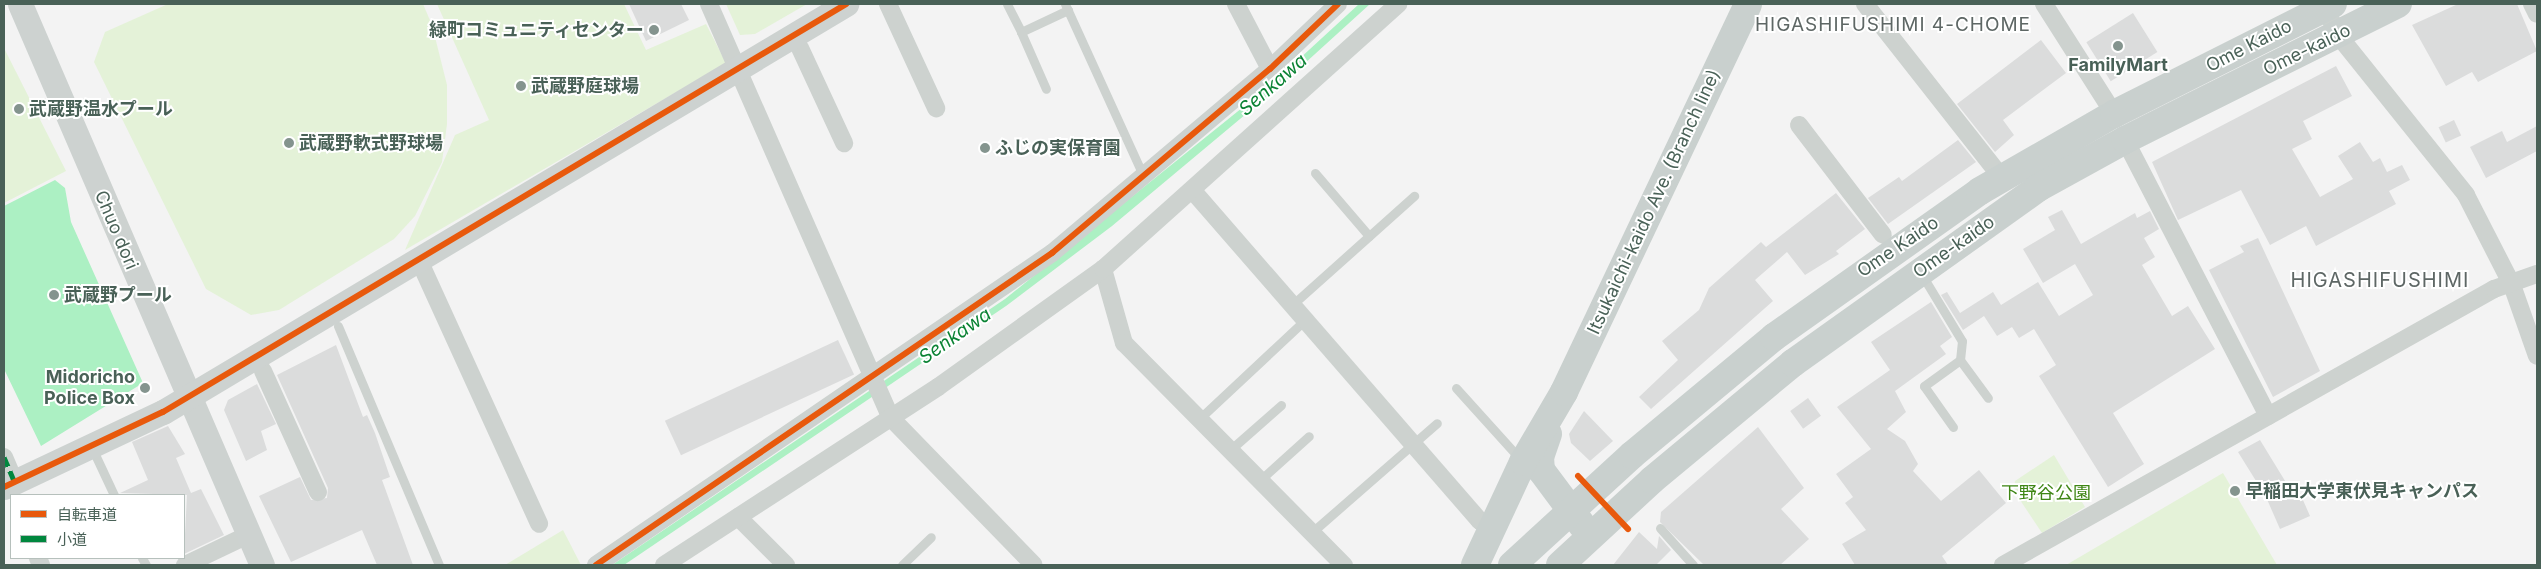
<!DOCTYPE html>
<html>
<head>
<meta charset="utf-8">
<style>
	body { margin:0 }
	#map { position:relative; width:2541px; height:569px; overflow:hidden; background:#f3f3f3; font-family:Inter,"Noto Sans JP",sans-serif }
	div>[style] { position:absolute }
	.green>* { inset:0; background:#e4f2d8 }
	.water>* { inset:0; background:#acf0c3 }
	.building>* { inset:0; background:#dbdcdc; transform-origin:0 0 }
	.lane>* { height:9px; margin:-4.5px; padding:0 4.5px; transform-origin:4.5px; border-radius:4.5px; background:#cdd2cf }
	.street>* { height:18px; margin:-9px; padding:0 9px; transform-origin:9px; border-radius:9px; background:#cdd2cf }
	.secondary>* { height:25px; margin:-12.5px; padding:0 12.5px; transform-origin:12.5px; border-radius:12.5px; background:#cdd2d0 }
	.primary>* { height:28px; margin:-14px; padding:0 14px; transform-origin:14px; border-radius:14px; background:#c9d0ce }
	.quiet>* { height:5px; margin-top:-2.5px; transform-origin:0; background:repeating-linear-gradient(90deg,#00873e 0 10px,transparent 0 15px) }
	.cycleway>* { height:6px; margin:-3px; padding:0 3px; transform-origin:3px; border-radius:3px; background:#e8590c }
	.dots>* { width:14px; height:14px; translate:-50% -50%; box-sizing:border-box; border:2px solid #fff; border-radius:50% }
	span { translate:-50% -50%; white-space:nowrap; text-align:center; line-height:1.15; -webkit-text-stroke:4px #fff; paint-order:stroke }
	.poi-label { font-size:18px; color:#496157; font-weight:700 }
	.right { translate:-100% -50%; text-align:right }
	.left { translate:0 -50%; text-align:left }
	.street-label { font-size:18px; color:#496157 }
	.park-label { font-size:18px; color:#3f8615 }
	.neighbourhood-label { font-size:19px; color:#5e6765; letter-spacing:1px }
	.water-label { font-size:19px; color:#0b8334; font-style:italic }
	.quarter-label { font-size:20px; color:#5e6765; letter-spacing:1px }
	.frame { position:absolute; inset:0; border:5px solid #496157; pointer-events:none }
	.legend { position:absolute; left:10px; top:494px; width:175px; height:65px; box-sizing:border-box; background:#fff; border:1px solid #b6c0bc; margin:0; padding:6px 9px; list-style:none; font-size:15px; color:#496157 }
	.legend li { display:flex; align-items:center; gap:10px; height:25px }
	.legend b { width:25px; border:1px solid #b6c0bc }
</style>
</head>
<body>
<div id="map">
	<div class="green">
		<i style="clip-path:polygon(168px 4px,423px 4px,432px 25px,447px 85px,447px 124px,442px 162px,415px 216px,394px 239px,279px 310px,251px 315px,206px 289px,94px 62px,105px 32px)"></i>
		<i style="clip-path:polygon(437px 4px,624px 4px,646px 50px,706px 24px,726px 63px,405px 250px,455px 135px,489px 120px)"></i>
		<i style="clip-path:polygon(726px 4px,807px 4px,755px 34px,740px 35px)"></i>
		<i style="clip-path:polygon(4px 48px,66px 171px,4px 203px)"></i>
		<i style="clip-path:polygon(2054px 455px,2085px 507px,2042px 533px,2014px 491px,2015px 481px)"></i>
		<i style="clip-path:polygon(2223px 473px,2277px 565px,2066px 565px)"></i>
		<i style="clip-path:polygon(563px 530px,581px 565px,505px 565px)"></i>
	</div>
	<div class="water">
		<i style="clip-path:polygon(1359px 4px,1370px 4px,1282px 84px,1112px 226px,1006px 306px,624px 565px,612px 565px,1005px 299px,1273px 83px)"></i>
		<i style="clip-path:polygon(55px 180px,65px 188px,71px 222px,143px 383px,41px 446px,4px 369px,4px 206px)"></i>
	</div>
	<div class="building">
		<i style="clip-path:polygon(629px 4px,681px 4px,689px 20px,646px 41px)"></i>
		<i style="clip-path:polygon(2458px 4px,2517px 4px,2537px 51px,2478px 82px,2472px 72px,2446px 86px,2412px 25px)"></i>
		<i style="left:2133px;top:13px;width:46px;height:55px;rotate:58deg"></i>
		<i style="clip-path:polygon(2041px 40px,2066px 73px,2003px 120px,2014px 135px,1995px 152px,1957px 104px)"></i>
		<i style="clip-path:polygon(2336px 66px,2352px 96px,2303px 121px,2312px 139px,2292px 149px,2320px 197px,2353px 179px,2338px 156px,2360px 142px,2373px 162px,2380px 158px,2387px 172px,2402px 165px,2410px 180px,2389px 191px,2396px 204px,2316px 246px,2306px 226px,2270px 245px,2241px 190px,2178px 220px,2152px 162px)"></i>
		<i style="left:2454px;top:120px;width:17px;height:17px;rotate:65deg"></i>
		<i style="clip-path:polygon(2537px 126px,2537px 151px,2486px 178px,2470px 147px,2502px 131px,2507px 142px)"></i>
		<i style="clip-path:polygon(1958px 140px,1976px 162px,1888px 224px,1868px 198px,1899px 177px,1902px 181px)"></i>
		<i style="clip-path:polygon(1836px 193px,1865px 229px,1836px 251px,1839px 254px,1805px 275px,1787px 252px,1755px 280px,1773px 301px,1651px 409px,1639px 397px,1678px 360px,1662px 341px,1699px 310px,1709px 288px,1761px 242px,1766px 247px)"></i>
		<i style="clip-path:polygon(2062px 210px,2081px 244px,2135px 213px,2137px 218px,2150px 211px,2159px 229px,2144px 238px,2155px 257px,2142px 265px,2172px 316px,2188px 306px,2215px 349px,2113px 413px,2144px 464px,2108px 487px,2039px 376px,2056px 365px,2034px 329px,2019px 338px,2012px 327px,1997px 336px,1984px 316px,1963px 330px,1941px 295px,1947px 292px,1960px 313px,1993px 292px,2001px 305px,2038px 282px,2059px 316px,2093px 295px,2075px 264px,2043px 283px,2023px 249px,2055px 230px,2048px 217px)"></i>
		<i style="clip-path:polygon(2258px 238px,2320px 371px,2273px 397px,2209px 270px,2244px 252px,2240px 246px)"></i>
		<i style="clip-path:polygon(1931px 302px,1952px 337px,1940px 346px,1946px 354px,1895px 391px,1906px 412px,1887px 429px,1905px 441px,1918px 464px,1913px 471px,1941px 501px,1979px 470px,2006px 503px,1942px 556px,1948px 565px,1855px 565px,1842px 544px,1866px 530px,1845px 503px,1853px 497px,1836px 474px,1871px 449px,1837px 407px,1890px 370px,1871px 342px)"></i>
		<i style="left:838px;top:340px;width:38px;height:191px;rotate:65deg"></i>
		<i style="clip-path:polygon(336px 345px,363px 417px,367px 415px,375px 433px,390px 477px,382px 480px,413px 565px,377px 565px,362px 530px,291px 562px,259px 496px,300px 477px,311px 500px,327px 498px,328px 488px,277px 375px)"></i>
		<i style="clip-path:polygon(257px 384px,276px 424px,261px 431px,267px 450px,246px 461px,224px 410px,228px 400px)"></i>
		<i style="left:1808px;top:398px;width:22px;height:22px;rotate:54deg"></i>
		<i style="clip-path:polygon(1584px 411px,1613px 441px,1590px 461px,1571px 443px,1569px 434px)"></i>
		<i style="clip-path:polygon(168px 426px,185px 454px,176px 458px,191px 493px,201px 489px,224px 535px,184px 554px,187px 495px,120px 493px,148px 480px,132px 442px)"></i>
		<i style="clip-path:polygon(1758px 427px,1804px 488px,1781px 509px,1809px 539px,1780px 565px,1704px 565px,1660px 522px,1661px 512px)"></i>
		<i style="clip-path:polygon(2260px 440px,2293px 494px,2299px 491px,2310px 516px,2280px 529px,2266px 497px,2238px 452px)"></i>
		<i style="clip-path:polygon(1639px 532px,1657px 549px,1659px 536px,1671px 550px,1656px 565px,1613px 565px)"></i>
	</div>
	<div class="lane">
		<i style="left:1007px;top:4px;width:31px;rotate:63deg"></i>
		<i style="left:1021px;top:32px;width:52px;rotate:-25.1deg"></i>
		<i style="left:1065px;top:4px;width:186px;rotate:65.5deg"></i>
		<i style="left:1021px;top:32px;width:62px;rotate:66.3deg"></i>
		<i style="left:1315px;top:173px;width:83px;rotate:49.4deg"></i>
		<i style="left:1922px;top:275px;width:77px;rotate:58.8deg"></i>
		<i style="left:1962px;top:341px;width:19px;rotate:96deg"></i>
		<i style="left:1960px;top:360px;width:47px;rotate:53.6deg"></i>
		<i style="left:1292px;top:305px;width:164px;rotate:-41.8deg"></i>
		<i style="left:338px;top:326px;width:259px;rotate:67.1deg"></i>
		<i style="left:1456px;top:388px;width:97px;rotate:47.9deg"></i>
		<i style="left:1198px;top:420px;width:146px;rotate:-43.1deg"></i>
		<i style="left:1953px;top:427px;width:50px;rotate:-125.3deg"></i>
		<i style="left:1924px;top:386px;width:44px;rotate:-35.8deg"></i>
		<i style="left:92px;top:448px;width:52px;rotate:64.9deg"></i>
		<i style="left:1230px;top:450px;width:68px;rotate:-41.4deg"></i>
		<i style="left:1259px;top:481px;width:67px;rotate:-42deg"></i>
		<i style="left:1660px;top:528px;width:50px;rotate:48.3deg"></i>
		<i style="left:1311px;top:533px;width:167px;rotate:-41.1deg"></i>
		<i style="left:142px;top:558px;width:8px;rotate:60deg"></i>
		<i style="left:902px;top:565px;width:40px;rotate:-44deg"></i>
	</div>
	<div class="street">
		<i style="left:709px;top:4px;width:451px;rotate:66.3deg"></i>
		<i style="left:890px;top:417px;width:206px;rotate:45.8deg"></i>
		<i style="left:888px;top:4px;width:115px;rotate:65.2deg"></i>
		<i style="left:1236px;top:4px;width:73px;rotate:62.4deg"></i>
		<i style="left:1865px;top:4px;width:221px;rotate:51.8deg"></i>
		<i style="left:2044px;top:4px;width:130px;rotate:57.5deg"></i>
		<i style="left:2532px;top:4px;width:11px;rotate:63deg"></i>
		<i style="left:2325px;top:8px;width:30px;rotate:64deg"></i>
		<i style="left:2338px;top:35px;width:205px;rotate:51.3deg"></i>
		<i style="left:2466px;top:195px;width:101px;rotate:62.9deg"></i>
		<i style="left:2512px;top:285px;width:75px;rotate:70.6deg"></i>
		<i style="left:800px;top:48px;width:105px;rotate:65.1deg"></i>
		<i style="left:1799px;top:125px;width:138px;rotate:52.6deg"></i>
		<i style="left:2125px;top:140px;width:311px;rotate:62.6deg"></i>
		<i style="left:1193px;top:191px;width:437px;rotate:49deg"></i>
		<i style="left:1480px;top:521px;width:12px;rotate:31deg"></i>
		<i style="left:418px;top:258px;width:292px;rotate:65.5deg"></i>
		<i style="left:1103px;top:269px;width:77px;rotate:74.2deg"></i>
		<i style="left:1124px;top:343px;width:313px;rotate:45.3deg"></i>
		<i style="left:263px;top:371px;width:133px;rotate:65.6deg"></i>
		<i style="left:4px;top:457px;width:28px;rotate:67deg"></i>
		<i style="left:738px;top:517px;width:68px;rotate:45deg"></i>
		<i style="left:38px;top:558px;width:8px;rotate:67deg"></i>
		<i style="left:185px;top:565px;width:70px;rotate:-25.5deg"></i>
		<i style="left:596px;top:565px;width:553px;rotate:-34.38deg"></i>
		<i style="left:1052px;top:253px;width:285px;rotate:-40.2deg"></i>
		<i style="left:1270px;top:69px;width:94px;rotate:-43.7deg"></i>
		<i style="left:664px;top:565px;width:327px;rotate:-33deg"></i>
		<i style="left:938px;top:387px;width:203px;rotate:-35.6deg"></i>
		<i style="left:1103px;top:269px;width:397px;rotate:-41.9deg"></i>
		<i style="left:2003px;top:565px;width:563px;rotate:-29.34deg"></i>
		<i style="left:2494px;top:289px;width:46px;rotate:-19.2deg"></i>
	</div>
	<div class="secondary">
		<i style="left:20px;top:4px;width:611px;rotate:66.67deg"></i>
		<i style="left:4px;top:487px;width:176px;rotate:-25.3deg"></i>
		<i style="left:163px;top:412px;width:796px;rotate:-30.85deg"></i>
	</div>
	<div class="primary">
		<i style="left:1548px;top:434px;width:24px;rotate:109deg"></i>
		<i style="left:1540px;top:457px;width:13px;rotate:86deg"></i>
		<i style="left:1541px;top:470px;width:69px;rotate:53.3deg"></i>
		<i style="left:1475px;top:565px;width:114px;rotate:-65deg"></i>
		<i style="left:1523px;top:462px;width:81px;rotate:-59.6deg"></i>
		<i style="left:1564px;top:392px;width:429px;rotate:-64.6deg"></i>
		<i style="left:1512px;top:565px;width:163px;rotate:-42.5deg"></i>
		<i style="left:1632px;top:455px;width:185px;rotate:-39.7deg"></i>
		<i style="left:1774px;top:337px;width:252px;rotate:-35.3deg"></i>
		<i style="left:1980px;top:191px;width:155px;rotate:-29.9deg"></i>
		<i style="left:2114px;top:114px;width:245px;rotate:-26.7deg"></i>
		<i style="left:1560px;top:565px;width:125px;rotate:-42.7deg"></i>
		<i style="left:1652px;top:480px;width:183px;rotate:-39.7deg"></i>
		<i style="left:1793px;top:363px;width:301px;rotate:-35.5deg"></i>
		<i style="left:2038px;top:188px;width:99px;rotate:-28.9deg"></i>
		<i style="left:2125px;top:140px;width:305px;rotate:-26.5deg"></i>
	</div>
	<div class="quiet">
		<i style="left:4px;top:457px;width:28px;rotate:67deg"></i>
	</div>
	<div class="cycleway">
		<i style="left:1578px;top:476px;width:73px;rotate:46.7deg"></i>
		<i style="left:4px;top:487px;width:176px;rotate:-25.3deg"></i>
		<i style="left:163px;top:412px;width:796px;rotate:-30.85deg"></i>
		<i style="left:596px;top:565px;width:553px;rotate:-34.38deg"></i>
		<i style="left:1052px;top:253px;width:285px;rotate:-40.2deg"></i>
		<i style="left:1270px;top:69px;width:94px;rotate:-43.7deg"></i>
	</div>
	<div class="dots">
		<i style="left:654px;top:30px;background:#84948e"></i>
		<i style="left:2118px;top:46px;background:#84948e"></i>
		<i style="left:521px;top:86px;background:#84948e"></i>
		<i style="left:19px;top:109px;background:#84948e"></i>
		<i style="left:289px;top:143px;background:#84948e"></i>
		<i style="left:985px;top:148px;background:#84948e"></i>
		<i style="left:54px;top:295px;background:#84948e"></i>
		<i style="left:145px;top:388px;background:#84948e"></i>
		<i style="left:2235px;top:491px;background:#84948e"></i>
	</div>
	<div class="poi-label">
		<span class="right" style="left:644px;top:30px">緑町コミュニティセンター</span>
		<span style="left:2118px;top:65px">FamilyMart</span>
		<span class="left" style="left:531px;top:86px">武蔵野庭球場</span>
		<span class="left" style="left:29px;top:109px">武蔵野温水プール</span>
		<span class="left" style="left:299px;top:143px">武蔵野軟式野球場</span>
		<span class="left" style="left:995px;top:148px">ふじの実保育園</span>
		<span class="left" style="left:64px;top:295px">武蔵野プール</span>
		<span class="right" style="left:135px;top:388px">Midoricho<br>Police Box</span>
		<span class="left" style="left:2245px;top:491px">早稲田大学東伏見キャンパス</span>
	</div>
	<div class="street-label">
		<span style="left:2249px;top:46px;rotate:-27deg">Ome Kaido</span>
		<span style="left:2307px;top:50px;rotate:-26deg">Ome-kaido</span>
		<span style="left:1654px;top:202px;rotate:-65deg">Itsukaichi-kaido Ave. (Branch line)</span>
		<span style="left:116px;top:230px;rotate:67deg">Chuo dori</span>
		<span style="left:1898px;top:247px;rotate:-34deg">Ome Kaido</span>
		<span style="left:1954px;top:247px;rotate:-35deg">Ome-kaido</span>
	</div>
	<div class="park-label">
		<span style="left:2046px;top:493px">下野谷公園</span>
	</div>
	<div class="neighbourhood-label">
		<span style="left:1893px;top:25px">HIGASHIFUSHIMI 4-CHOME</span>
	</div>
	<div class="water-label">
		<span style="left:1273px;top:85px;rotate:-41deg">Senkawa</span>
		<span style="left:955px;top:336px;rotate:-35deg">Senkawa</span>
	</div>
	<div class="quarter-label">
		<span style="left:2380px;top:280px">HIGASHIFUSHIMI</span>
	</div>
	<div class="frame"></div>
	<ul class="legend">
	<li><b style="height:6px;background:#e8590c"></b>自転車道</li>
	<li><b style="height:6px;background:#00873e"></b>小道</li>
	</ul>
</div>
</body>
</html>
